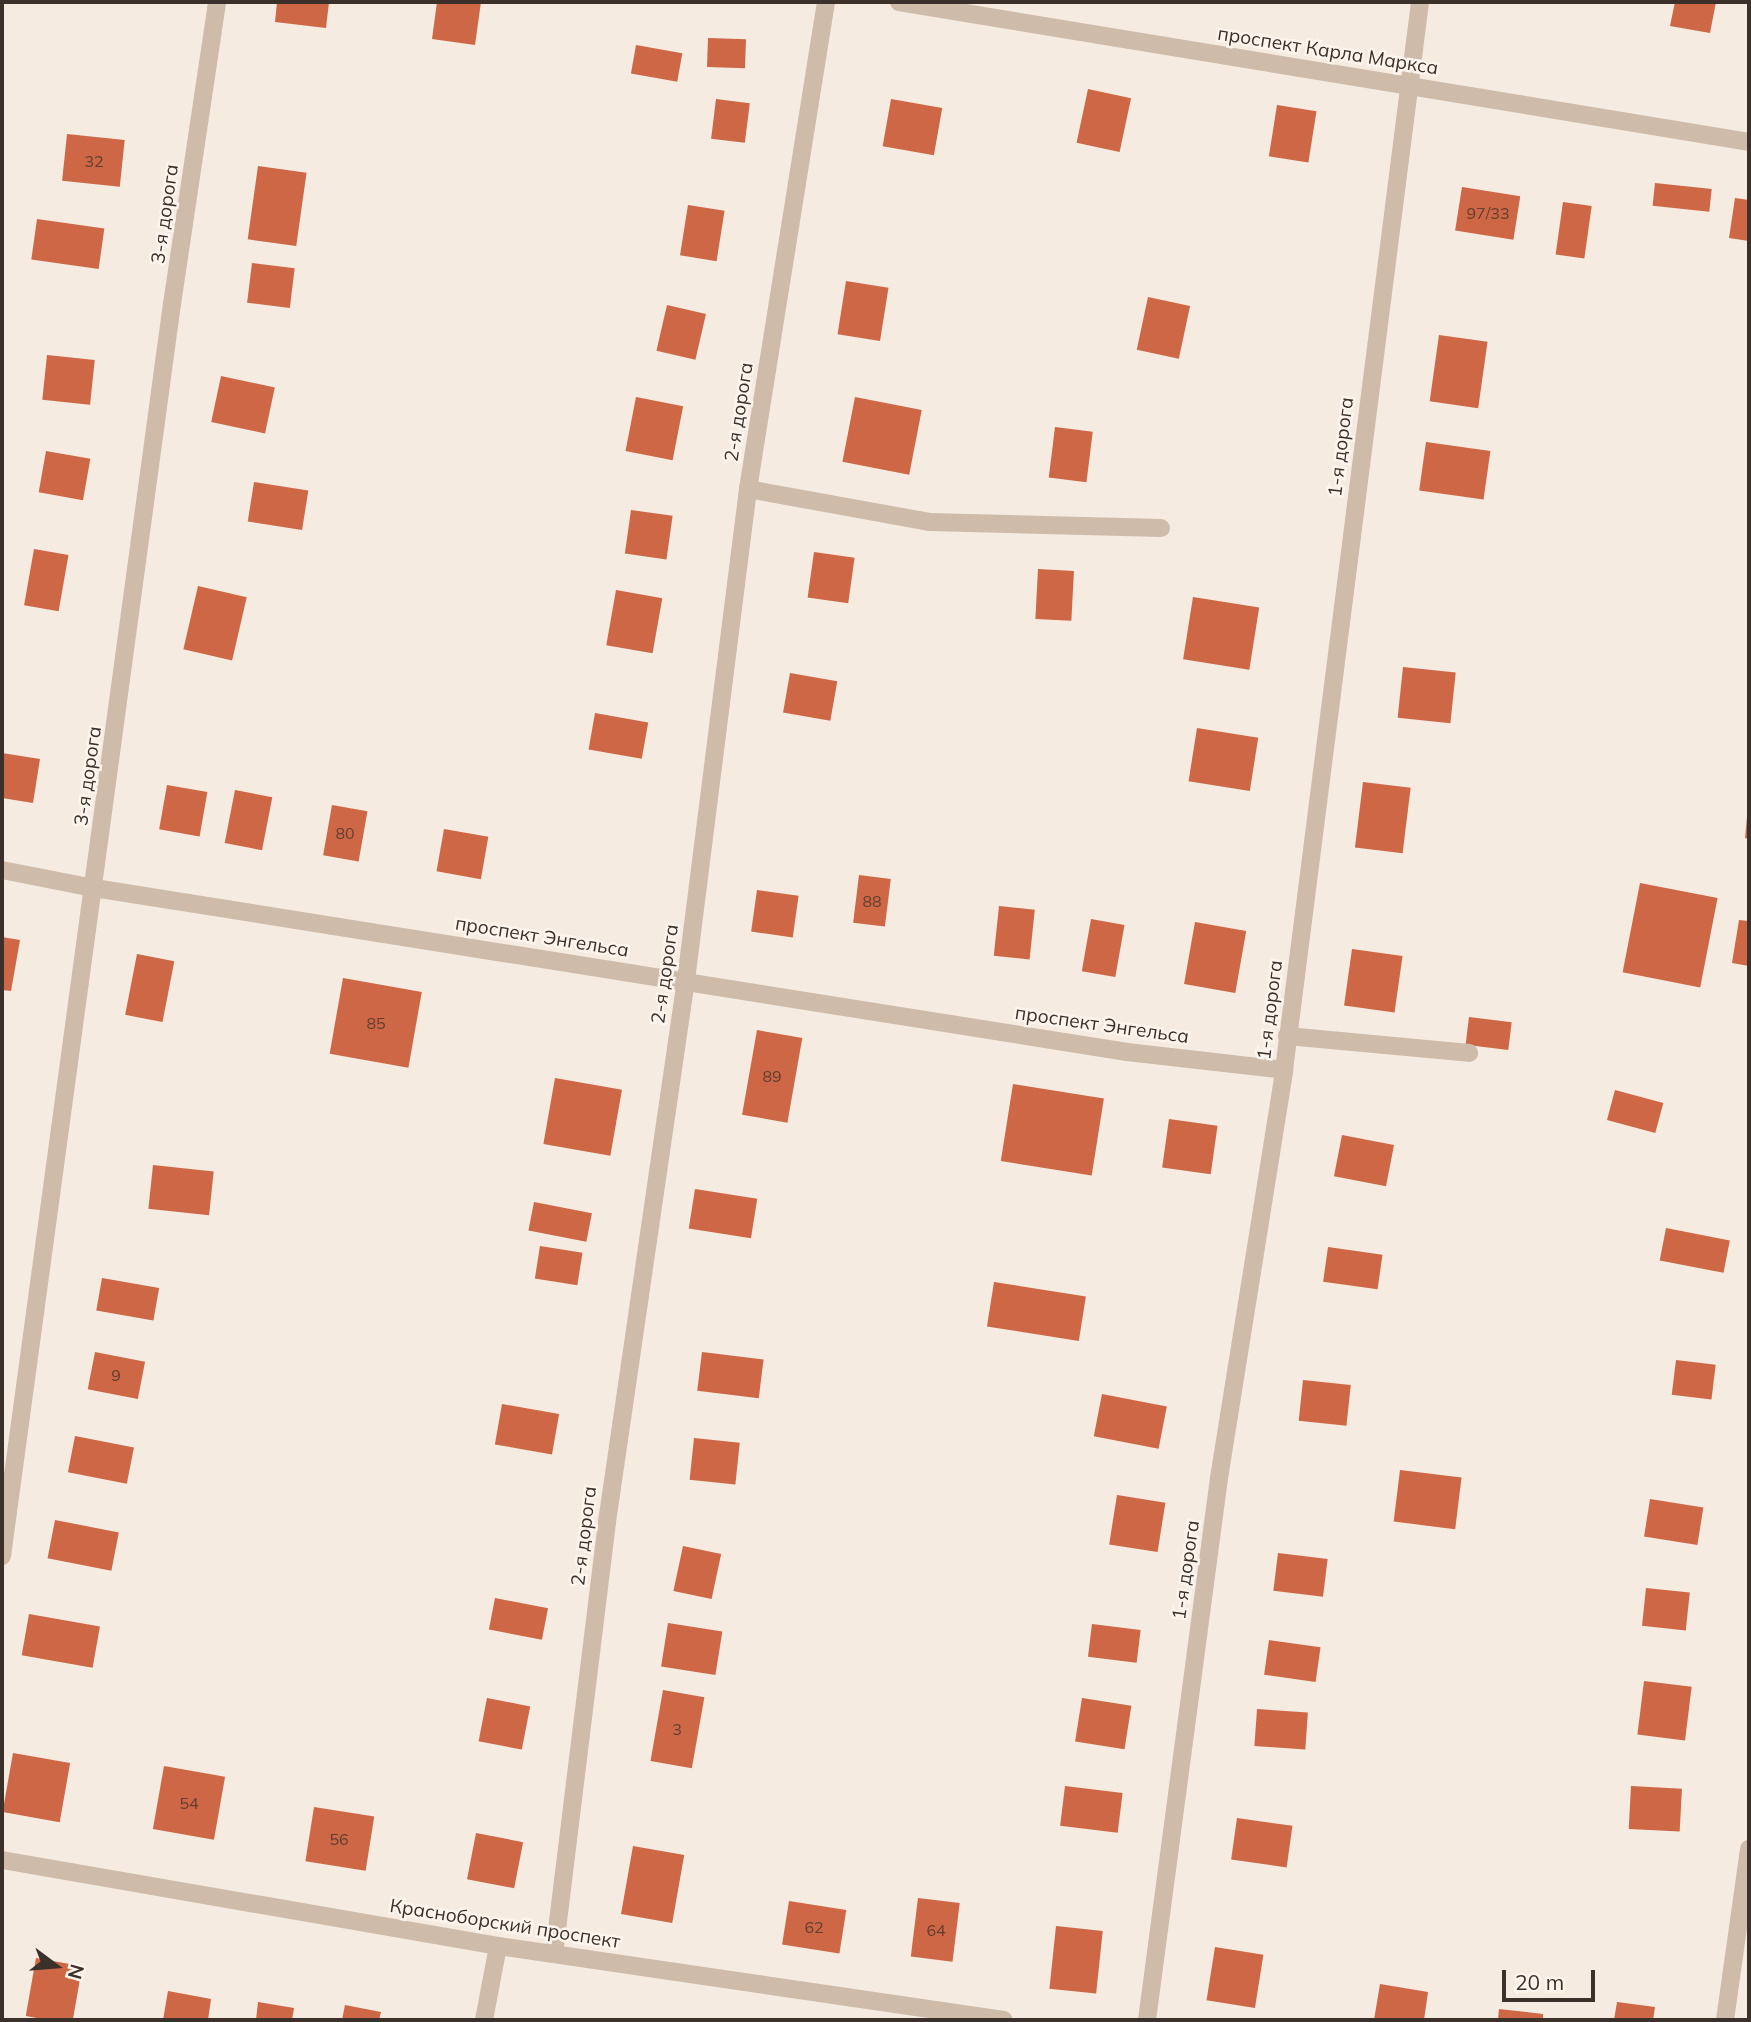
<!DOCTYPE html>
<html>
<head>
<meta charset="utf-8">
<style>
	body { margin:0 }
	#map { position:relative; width:1751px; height:2022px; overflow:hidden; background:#f5ebe0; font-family:Mulish,sans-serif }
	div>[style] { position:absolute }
	.building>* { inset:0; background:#ce6745; transform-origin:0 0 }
	.minor>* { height:18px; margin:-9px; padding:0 9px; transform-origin:9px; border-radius:9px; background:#cebbaa }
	span { translate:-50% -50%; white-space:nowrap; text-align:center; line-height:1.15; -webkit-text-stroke:5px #fcf5ed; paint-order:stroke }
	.number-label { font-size:16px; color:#603e31 }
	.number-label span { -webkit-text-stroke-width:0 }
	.street-label { font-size:19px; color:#3b302a }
	.frame { position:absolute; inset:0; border:4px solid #3b302a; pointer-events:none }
	.north { position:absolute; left:21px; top:1931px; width:70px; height:70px; -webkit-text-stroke:5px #fcf5ed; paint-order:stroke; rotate:106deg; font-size:19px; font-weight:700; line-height:28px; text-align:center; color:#3b302a }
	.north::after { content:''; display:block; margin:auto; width:24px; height:32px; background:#3b302a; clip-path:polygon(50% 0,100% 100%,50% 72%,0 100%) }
	.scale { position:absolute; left:1502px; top:1970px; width:93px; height:32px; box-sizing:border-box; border:4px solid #3b302a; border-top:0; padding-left:9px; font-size:21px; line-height:24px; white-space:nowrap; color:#3b302a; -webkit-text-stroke:5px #fcf5ed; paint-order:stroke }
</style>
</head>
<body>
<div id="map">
	<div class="building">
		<i style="clip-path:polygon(277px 2px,329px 2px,326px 28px,275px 22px)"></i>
		<i style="clip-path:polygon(437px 2px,481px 2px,475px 45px,432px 39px)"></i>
		<i style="clip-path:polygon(1675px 2px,1716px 2px,1710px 33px,1670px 26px)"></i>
		<i style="left:708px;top:38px;width:38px;height:29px;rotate:2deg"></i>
		<i style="left:636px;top:45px;width:47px;height:29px;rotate:10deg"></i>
		<i style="left:1088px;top:89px;width:44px;height:55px;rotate:12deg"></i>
		<i style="left:716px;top:99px;width:34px;height:40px;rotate:7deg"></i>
		<i style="left:891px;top:99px;width:52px;height:48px;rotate:10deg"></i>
		<i style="left:1277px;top:105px;width:40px;height:52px;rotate:9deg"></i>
		<i style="left:67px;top:134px;width:58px;height:47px;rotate:6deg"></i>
		<i style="left:258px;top:166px;width:49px;height:74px;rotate:8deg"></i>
		<i style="left:1655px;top:183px;width:57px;height:23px;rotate:6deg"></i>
		<i style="left:1462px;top:187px;width:59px;height:44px;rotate:9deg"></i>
		<i style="clip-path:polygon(1735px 198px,1749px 200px,1749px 241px,1729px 238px)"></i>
		<i style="left:1563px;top:202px;width:29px;height:53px;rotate:8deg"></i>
		<i style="left:688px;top:205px;width:37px;height:51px;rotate:9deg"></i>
		<i style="left:37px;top:219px;width:68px;height:41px;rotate:8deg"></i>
		<i style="left:252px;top:263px;width:43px;height:40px;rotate:7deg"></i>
		<i style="left:846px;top:281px;width:43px;height:54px;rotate:9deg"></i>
		<i style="left:1148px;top:297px;width:43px;height:54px;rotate:12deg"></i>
		<i style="left:667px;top:305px;width:40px;height:47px;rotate:13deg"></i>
		<i style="left:1439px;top:335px;width:49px;height:67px;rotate:8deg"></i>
		<i style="left:47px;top:355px;width:48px;height:45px;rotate:6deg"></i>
		<i style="left:221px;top:376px;width:55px;height:47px;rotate:12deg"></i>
		<i style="left:636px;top:397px;width:48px;height:55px;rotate:11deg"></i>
		<i style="left:855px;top:397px;width:68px;height:66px;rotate:11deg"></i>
		<i style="left:1055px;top:427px;width:38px;height:51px;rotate:7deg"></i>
		<i style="left:1426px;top:442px;width:65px;height:49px;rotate:8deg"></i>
		<i style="left:46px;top:451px;width:45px;height:42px;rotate:10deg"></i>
		<i style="left:254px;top:482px;width:55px;height:40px;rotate:9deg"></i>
		<i style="left:631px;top:510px;width:42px;height:44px;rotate:8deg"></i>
		<i style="left:34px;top:549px;width:35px;height:57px;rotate:10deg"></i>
		<i style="left:814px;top:552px;width:41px;height:46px;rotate:8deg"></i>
		<i style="left:1038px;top:569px;width:36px;height:50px;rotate:3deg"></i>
		<i style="left:198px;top:586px;width:50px;height:65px;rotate:13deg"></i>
		<i style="left:616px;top:590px;width:47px;height:56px;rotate:10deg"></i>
		<i style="left:1193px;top:597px;width:67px;height:63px;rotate:9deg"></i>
		<i style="left:1403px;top:667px;width:53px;height:51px;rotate:6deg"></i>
		<i style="left:790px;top:673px;width:48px;height:40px;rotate:10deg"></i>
		<i style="left:595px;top:713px;width:54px;height:37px;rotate:10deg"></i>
		<i style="left:1197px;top:728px;width:62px;height:54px;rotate:9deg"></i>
		<i style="clip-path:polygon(2px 753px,40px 759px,33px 803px,2px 798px)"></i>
		<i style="left:1363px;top:782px;width:48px;height:66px;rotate:7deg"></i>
		<i style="left:167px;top:785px;width:41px;height:45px;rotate:10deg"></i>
		<i style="left:235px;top:790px;width:38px;height:54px;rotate:11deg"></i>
		<i style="left:332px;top:805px;width:36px;height:51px;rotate:10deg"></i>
		<i style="clip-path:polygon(1747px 817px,1749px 817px,1749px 839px,1745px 838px)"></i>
		<i style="left:444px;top:829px;width:45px;height:43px;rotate:10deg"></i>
		<i style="left:859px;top:875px;width:32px;height:48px;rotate:7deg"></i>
		<i style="left:1640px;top:883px;width:79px;height:91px;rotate:11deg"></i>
		<i style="left:757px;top:890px;width:42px;height:42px;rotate:8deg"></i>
		<i style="left:999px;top:906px;width:36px;height:50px;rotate:6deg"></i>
		<i style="left:1091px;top:919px;width:34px;height:53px;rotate:10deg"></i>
		<i style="clip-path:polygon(1739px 920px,1749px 921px,1749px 966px,1732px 963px)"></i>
		<i style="left:1195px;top:922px;width:52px;height:63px;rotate:10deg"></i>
		<i style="clip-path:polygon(2px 937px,20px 940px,11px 991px,2px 990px)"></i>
		<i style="left:1352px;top:949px;width:51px;height:57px;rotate:8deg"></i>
		<i style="left:137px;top:954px;width:38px;height:62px;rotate:11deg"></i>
		<i style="left:343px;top:978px;width:80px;height:77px;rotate:10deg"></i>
		<i style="left:1469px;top:1017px;width:43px;height:28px;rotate:7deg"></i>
		<i style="left:757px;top:1030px;width:46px;height:86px;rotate:10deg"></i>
		<i style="left:555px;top:1078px;width:68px;height:67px;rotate:10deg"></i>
		<i style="left:1013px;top:1084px;width:92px;height:78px;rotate:9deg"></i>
		<i style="left:1615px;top:1090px;width:50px;height:31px;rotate:15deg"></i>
		<i style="left:1169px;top:1119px;width:49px;height:49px;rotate:8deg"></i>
		<i style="left:1342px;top:1135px;width:53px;height:42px;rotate:11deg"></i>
		<i style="left:153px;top:1165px;width:61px;height:44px;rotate:6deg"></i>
		<i style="left:695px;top:1189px;width:63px;height:40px;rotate:9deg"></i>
		<i style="left:534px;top:1202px;width:59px;height:29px;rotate:11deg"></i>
		<i style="left:1666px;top:1228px;width:65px;height:33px;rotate:11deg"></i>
		<i style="left:540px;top:1246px;width:43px;height:33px;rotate:9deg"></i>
		<i style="left:1328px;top:1247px;width:55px;height:35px;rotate:8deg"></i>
		<i style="left:102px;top:1278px;width:58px;height:33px;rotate:10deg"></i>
		<i style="left:994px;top:1282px;width:93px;height:45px;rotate:9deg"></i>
		<i style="left:95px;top:1352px;width:51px;height:38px;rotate:11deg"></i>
		<i style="left:702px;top:1352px;width:62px;height:39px;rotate:7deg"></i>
		<i style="left:1676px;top:1360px;width:40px;height:35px;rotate:7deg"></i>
		<i style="left:1303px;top:1380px;width:48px;height:41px;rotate:6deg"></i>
		<i style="left:1102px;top:1394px;width:66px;height:43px;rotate:11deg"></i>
		<i style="left:502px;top:1404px;width:58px;height:41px;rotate:10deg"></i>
		<i style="left:75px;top:1436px;width:60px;height:37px;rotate:11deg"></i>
		<i style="left:694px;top:1438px;width:46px;height:42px;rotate:6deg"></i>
		<i style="left:1400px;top:1470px;width:62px;height:52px;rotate:7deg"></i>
		<i style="left:1117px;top:1495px;width:49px;height:50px;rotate:9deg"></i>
		<i style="left:1650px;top:1499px;width:54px;height:38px;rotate:9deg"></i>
		<i style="left:55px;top:1520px;width:65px;height:39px;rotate:11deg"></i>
		<i style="left:683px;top:1546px;width:39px;height:46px;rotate:12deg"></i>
		<i style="left:1278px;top:1553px;width:50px;height:38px;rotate:7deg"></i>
		<i style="left:1646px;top:1588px;width:44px;height:38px;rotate:6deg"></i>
		<i style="left:495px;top:1598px;width:54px;height:32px;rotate:11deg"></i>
		<i style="left:29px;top:1614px;width:72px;height:42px;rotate:10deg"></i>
		<i style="left:668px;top:1623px;width:55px;height:44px;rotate:9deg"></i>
		<i style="left:1092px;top:1624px;width:49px;height:33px;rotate:7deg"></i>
		<i style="left:1269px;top:1640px;width:52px;height:35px;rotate:8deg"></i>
		<i style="left:1644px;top:1681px;width:48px;height:54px;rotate:7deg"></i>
		<i style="left:663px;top:1690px;width:42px;height:72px;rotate:10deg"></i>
		<i style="left:487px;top:1698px;width:44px;height:44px;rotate:11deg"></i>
		<i style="left:1082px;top:1698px;width:50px;height:44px;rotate:9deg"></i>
		<i style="left:1257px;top:1709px;width:51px;height:37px;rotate:4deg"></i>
		<i style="left:13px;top:1753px;width:58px;height:60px;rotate:10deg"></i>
		<i style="left:164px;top:1766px;width:62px;height:64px;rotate:10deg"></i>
		<i style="left:1065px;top:1786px;width:58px;height:40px;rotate:7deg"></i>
		<i style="left:1631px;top:1786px;width:51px;height:43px;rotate:3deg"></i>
		<i style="left:314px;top:1807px;width:61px;height:55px;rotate:9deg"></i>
		<i style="left:1237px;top:1818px;width:56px;height:42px;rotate:8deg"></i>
		<i style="left:476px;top:1833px;width:48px;height:47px;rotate:11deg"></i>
		<i style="left:633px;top:1846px;width:52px;height:69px;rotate:10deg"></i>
		<i style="left:918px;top:1898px;width:42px;height:59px;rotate:7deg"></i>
		<i style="left:789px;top:1901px;width:58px;height:44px;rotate:9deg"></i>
		<i style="left:1056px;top:1926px;width:47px;height:63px;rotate:6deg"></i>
		<i style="left:1215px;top:1947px;width:49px;height:54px;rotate:9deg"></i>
		<i style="left:36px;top:1958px;width:47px;height:59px;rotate:10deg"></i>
		<i style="clip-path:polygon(1380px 1984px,1428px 1992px,1424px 2020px,1374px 2020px)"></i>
		<i style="clip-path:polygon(168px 1991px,211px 1999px,208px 2020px,163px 2020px)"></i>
		<i style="clip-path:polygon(258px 2002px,294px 2008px,292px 2020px,256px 2020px)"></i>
		<i style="clip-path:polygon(1617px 2002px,1655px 2007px,1653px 2020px,1614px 2020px)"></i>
		<i style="clip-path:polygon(345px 2005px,381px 2012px,379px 2020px,342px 2020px)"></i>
		<i style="clip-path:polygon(1499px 2009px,1543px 2014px,1543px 2020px,1498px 2020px)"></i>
	</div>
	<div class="minor">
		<i style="left:899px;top:2px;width:861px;rotate:9.35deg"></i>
		<i style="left:748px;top:489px;width:184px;rotate:10.3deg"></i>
		<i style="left:929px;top:522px;width:232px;rotate:1.5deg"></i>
		<i style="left:2px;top:870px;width:94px;rotate:11.1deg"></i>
		<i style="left:94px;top:888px;width:1046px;rotate:9.02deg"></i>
		<i style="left:1127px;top:1052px;width:158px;rotate:6.5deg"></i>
		<i style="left:1287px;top:1036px;width:183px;rotate:5.3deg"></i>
		<i style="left:2px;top:1556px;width:1263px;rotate:-82.27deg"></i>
		<i style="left:172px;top:304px;width:305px;rotate:-81.5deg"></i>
		<i style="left:2px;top:1860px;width:503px;rotate:9.84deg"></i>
		<i style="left:498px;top:1946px;width:511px;rotate:8.32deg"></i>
		<i style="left:554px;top:1954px;width:435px;rotate:-83deg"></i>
		<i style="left:607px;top:1522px;width:548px;rotate:-81.71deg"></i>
		<i style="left:686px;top:980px;width:495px;rotate:-82.8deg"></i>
		<i style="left:748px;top:489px;width:493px;rotate:-80.9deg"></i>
		<i style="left:484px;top:2020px;width:75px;rotate:-79.3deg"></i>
		<i style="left:1147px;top:2020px;width:547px;rotate:-82.43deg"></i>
		<i style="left:1219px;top:1478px;width:413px;rotate:-80.9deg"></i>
		<i style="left:1284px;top:1070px;width:1077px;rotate:-82.74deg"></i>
		<i style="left:1725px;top:2020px;width:173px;rotate:-82deg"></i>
	</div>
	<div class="number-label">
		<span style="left:94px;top:161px">32</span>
		<span style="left:1488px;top:213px">97/33</span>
		<span style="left:345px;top:833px">80</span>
		<span style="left:872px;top:901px">88</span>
		<span style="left:376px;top:1023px">85</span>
		<span style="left:772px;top:1076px">89</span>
		<span style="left:116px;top:1375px">9</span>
		<span style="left:677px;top:1729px">3</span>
		<span style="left:189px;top:1803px">54</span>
		<span style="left:339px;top:1839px">56</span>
		<span style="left:814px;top:1927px">62</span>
		<span style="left:936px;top:1930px">64</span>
	</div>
	<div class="street-label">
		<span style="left:1328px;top:51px;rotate:9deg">проспект Карла Маркса</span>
		<span style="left:165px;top:214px;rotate:-82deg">3-я дорога</span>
		<span style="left:739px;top:412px;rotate:-81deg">2-я дорога</span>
		<span style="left:1341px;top:447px;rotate:-83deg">1-я дорога</span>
		<span style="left:88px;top:776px;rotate:-82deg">3-я дорога</span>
		<span style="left:542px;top:937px;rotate:9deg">проспект Энгельса</span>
		<span style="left:665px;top:974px;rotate:-82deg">2-я дорога</span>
		<span style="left:1270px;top:1010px;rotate:-83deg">1-я дорога</span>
		<span style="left:1102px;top:1025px;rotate:8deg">проспект Энгельса</span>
		<span style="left:584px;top:1536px;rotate:-83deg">2-я дорога</span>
		<span style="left:1186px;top:1570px;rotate:-82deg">1-я дорога</span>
		<span style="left:505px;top:1924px;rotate:9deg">Красноборский проспект</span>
	</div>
	<div class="frame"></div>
	<div class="north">N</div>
	<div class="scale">20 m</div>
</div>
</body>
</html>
